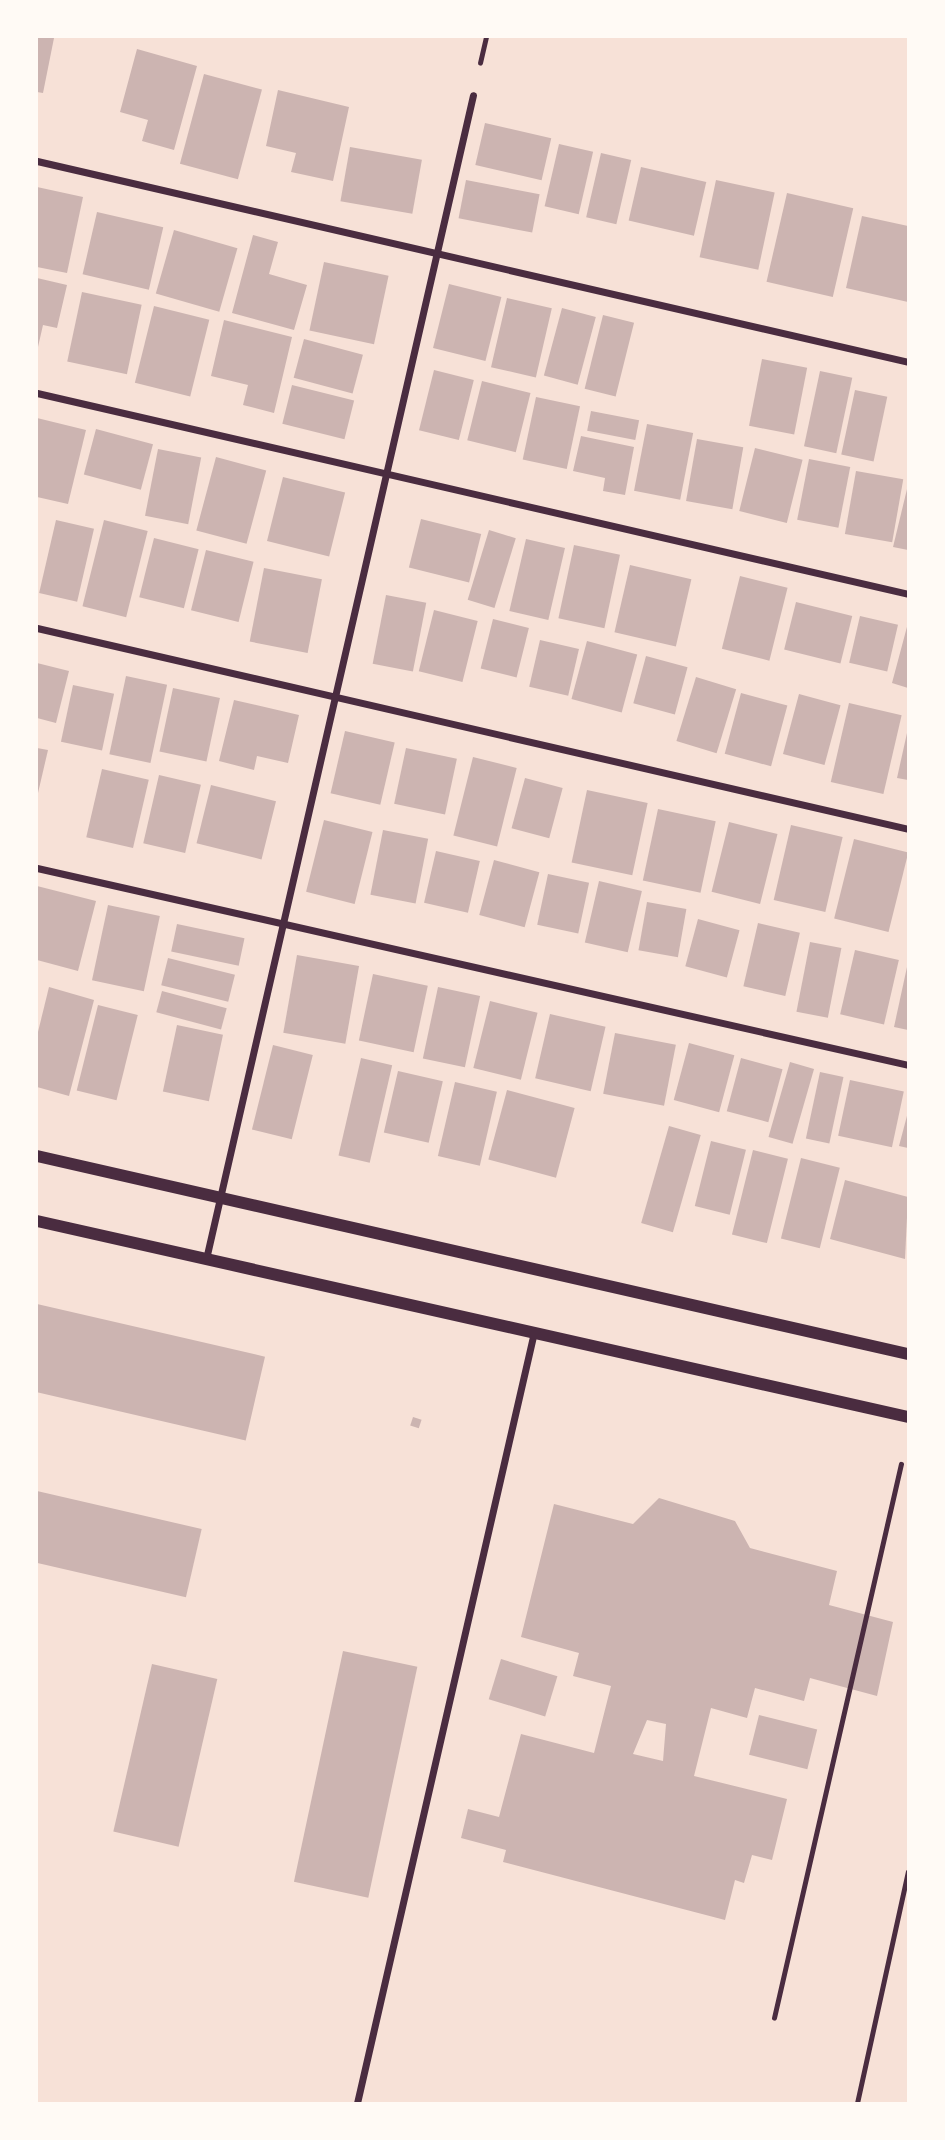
<!DOCTYPE html>
<html>
<head>
<meta charset="utf-8">
<style>
	body { margin:0 }
	#map { position:relative; width:945px; height:2140px; overflow:hidden; background:#f7e1d7; font-family:"Space Grotesk",sans-serif }
	div>[style] { position:absolute }
	.building>* { inset:0; background:#ccb4b1; transform-origin:0 0 }
	.path>* { height:4.5px; margin:-2.25px; padding:0 2.25px; transform-origin:2.25px; border-radius:2.25px; background:#4a2c40 }
	.service>* { height:5px; margin:-2.5px; padding:0 2.5px; transform-origin:2.5px; border-radius:2.5px; background:#4a2c40 }
	.minor>* { height:7px; margin:-3.5px; padding:0 3.5px; transform-origin:3.5px; border-radius:3.5px; background:#4a2c40 }
	.tertiary>* { height:12px; margin:-6px; padding:0 6px; transform-origin:6px; border-radius:6px; background:#4a2c40 }
	span { translate:-50% -50%; white-space:nowrap; text-align:center; line-height:1.15; -webkit-text-stroke:5px #fffaf5; paint-order:stroke }
	.frame { position:absolute; inset:0; border:38px solid #fffaf5; pointer-events:none }
</style>
</head>
<body>
<div id="map">
	<div class="building">
		<i style="clip-path:polygon(37px 37px,54px 38px,43px 93px,37px 92px)"></i>
		<i style="clip-path:polygon(137px 49px,197px 66px,174px 150px,142px 141px,148px 120px,120px 112px)"></i>
		<i style="left:204px;top:74px;width:60px;height:93px;rotate:15deg"></i>
		<i style="clip-path:polygon(278px 90px,349px 107px,333px 181px,291px 172px,296px 153px,266px 146px)"></i>
		<i style="left:485px;top:123px;width:68px;height:43px;rotate:13deg"></i>
		<i style="left:559px;top:144px;width:35px;height:64px;rotate:13deg"></i>
		<i style="left:350px;top:147px;width:73px;height:55px;rotate:10deg"></i>
		<i style="left:601px;top:153px;width:31px;height:66px;rotate:13deg"></i>
		<i style="left:641px;top:167px;width:67px;height:55px;rotate:13deg"></i>
		<i style="left:466px;top:180px;width:75px;height:39px;rotate:11deg"></i>
		<i style="left:716px;top:180px;width:60px;height:79px;rotate:12deg"></i>
		<i style="clip-path:polygon(37px 187px,83px 197px,67px 273px,37px 267px)"></i>
		<i style="left:787px;top:193px;width:68px;height:91px;rotate:13deg"></i>
		<i style="left:97px;top:212px;width:68px;height:64px;rotate:13deg"></i>
		<i style="clip-path:polygon(862px 216px,908px 226px,908px 302px,846px 288px)"></i>
		<i style="left:174px;top:230px;width:66px;height:66px;rotate:16deg"></i>
		<i style="clip-path:polygon(253px 235px,278px 242px,269px 274px,307px 285px,294px 330px,232px 313px)"></i>
		<i style="left:324px;top:262px;width:66px;height:70px;rotate:12deg"></i>
		<i style="clip-path:polygon(37px 278px,67px 285px,57px 328px,43px 325px,38px 347px)"></i>
		<i style="left:449px;top:284px;width:54px;height:66px;rotate:14deg"></i>
		<i style="left:82px;top:292px;width:61px;height:71px;rotate:12deg"></i>
		<i style="left:507px;top:298px;width:46px;height:71px;rotate:13deg"></i>
		<i style="left:154px;top:306px;width:57px;height:79px;rotate:14deg"></i>
		<i style="left:562px;top:308px;width:35px;height:70px;rotate:15deg"></i>
		<i style="left:603px;top:315px;width:32px;height:76px;rotate:14deg"></i>
		<i style="clip-path:polygon(224px 320px,292px 337px,274px 413px,243px 405px,248px 385px,211px 376px)"></i>
		<i style="left:304px;top:339px;width:61px;height:40px;rotate:15deg"></i>
		<i style="left:762px;top:359px;width:46px;height:68px;rotate:11deg"></i>
		<i style="left:434px;top:370px;width:41px;height:62px;rotate:14deg"></i>
		<i style="left:820px;top:371px;width:33px;height:77px;rotate:12deg"></i>
		<i style="left:482px;top:381px;width:50px;height:61px;rotate:14deg"></i>
		<i style="left:292px;top:385px;width:64px;height:40px;rotate:14deg"></i>
		<i style="left:855px;top:390px;width:33px;height:66px;rotate:12deg"></i>
		<i style="left:536px;top:397px;width:45px;height:64px;rotate:12deg"></i>
		<i style="left:591px;top:411px;width:49px;height:20px;rotate:11deg"></i>
		<i style="clip-path:polygon(37px 418px,86px 430px,68px 504px,37px 497px)"></i>
		<i style="left:647px;top:424px;width:47px;height:68px;rotate:11deg"></i>
		<i style="left:96px;top:429px;width:59px;height:47px;rotate:15deg"></i>
		<i style="clip-path:polygon(581px 436px,634px 447px,625px 495px,603px 491px,605px 478px,573px 471px)"></i>
		<i style="left:697px;top:439px;width:47px;height:63px;rotate:10deg"></i>
		<i style="left:755px;top:448px;width:49px;height:65px;rotate:14deg"></i>
		<i style="left:158px;top:449px;width:44px;height:68px;rotate:11deg"></i>
		<i style="left:216px;top:457px;width:52px;height:76px;rotate:15deg"></i>
		<i style="left:809px;top:459px;width:42px;height:62px;rotate:11deg"></i>
		<i style="left:856px;top:471px;width:48px;height:64px;rotate:10deg"></i>
		<i style="left:283px;top:477px;width:64px;height:66px;rotate:14deg"></i>
		<i style="clip-path:polygon(908px 485px,908px 550px,893px 547px)"></i>
		<i style="left:421px;top:519px;width:62px;height:50px;rotate:14deg"></i>
		<i style="left:56px;top:520px;width:39px;height:75px;rotate:13deg"></i>
		<i style="left:104px;top:520px;width:45px;height:89px;rotate:14deg"></i>
		<i style="left:489px;top:530px;width:28px;height:73px;rotate:17deg"></i>
		<i style="left:154px;top:538px;width:46px;height:61px;rotate:14deg"></i>
		<i style="left:526px;top:539px;width:40px;height:74px;rotate:13deg"></i>
		<i style="left:574px;top:545px;width:47px;height:75px;rotate:12deg"></i>
		<i style="left:206px;top:550px;width:49px;height:62px;rotate:14deg"></i>
		<i style="left:630px;top:565px;width:63px;height:69px;rotate:13deg"></i>
		<i style="left:264px;top:568px;width:59px;height:75px;rotate:11deg"></i>
		<i style="left:740px;top:576px;width:49px;height:75px;rotate:14deg"></i>
		<i style="left:386px;top:595px;width:41px;height:70px;rotate:11deg"></i>
		<i style="left:796px;top:602px;width:58px;height:49px;rotate:14deg"></i>
		<i style="left:434px;top:610px;width:45px;height:63px;rotate:14deg"></i>
		<i style="left:860px;top:616px;width:39px;height:48px;rotate:13deg"></i>
		<i style="left:493px;top:619px;width:37px;height:51px;rotate:14deg"></i>
		<i style="clip-path:polygon(908px 623px,908px 688px,892px 683px)"></i>
		<i style="left:540px;top:640px;width:40px;height:48px;rotate:13deg"></i>
		<i style="left:587px;top:641px;width:52px;height:60px;rotate:15deg"></i>
		<i style="left:646px;top:656px;width:43px;height:49px;rotate:15deg"></i>
		<i style="clip-path:polygon(37px 663px,69px 671px,56px 723px,37px 718px)"></i>
		<i style="left:126px;top:676px;width:42px;height:80px;rotate:12deg"></i>
		<i style="left:696px;top:677px;width:42px;height:67px;rotate:17deg"></i>
		<i style="left:73px;top:685px;width:42px;height:58px;rotate:12deg"></i>
		<i style="left:173px;top:688px;width:48px;height:65px;rotate:12deg"></i>
		<i style="left:741px;top:693px;width:48px;height:63px;rotate:15deg"></i>
		<i style="left:799px;top:694px;width:43px;height:62px;rotate:15deg"></i>
		<i style="clip-path:polygon(234px 700px,299px 715px,288px 763px,257px 756px,254px 770px,219px 761px)"></i>
		<i style="left:849px;top:703px;width:54px;height:81px;rotate:13deg"></i>
		<i style="left:345px;top:731px;width:51px;height:64px;rotate:13deg"></i>
		<i style="clip-path:polygon(907px 733px,908px 733px,908px 780px,897px 778px)"></i>
		<i style="clip-path:polygon(37px 748px,48px 750px,38px 793px,37px 793px)"></i>
		<i style="left:406px;top:748px;width:52px;height:57px;rotate:12deg"></i>
		<i style="left:473px;top:757px;width:45px;height:81px;rotate:14deg"></i>
		<i style="left:102px;top:769px;width:48px;height:70px;rotate:13deg"></i>
		<i style="left:159px;top:775px;width:43px;height:70px;rotate:13deg"></i>
		<i style="left:525px;top:778px;width:39px;height:52px;rotate:15deg"></i>
		<i style="left:211px;top:785px;width:67px;height:60px;rotate:14deg"></i>
		<i style="left:587px;top:790px;width:62px;height:74px;rotate:12deg"></i>
		<i style="left:658px;top:809px;width:59px;height:73px;rotate:12deg"></i>
		<i style="left:324px;top:820px;width:50px;height:74px;rotate:14deg"></i>
		<i style="left:729px;top:822px;width:50px;height:72px;rotate:14deg"></i>
		<i style="left:791px;top:825px;width:53px;height:77px;rotate:13deg"></i>
		<i style="left:383px;top:830px;width:46px;height:66px;rotate:11deg"></i>
		<i style="left:854px;top:839px;width:56px;height:82px;rotate:14deg"></i>
		<i style="left:436px;top:851px;width:45px;height:53px;rotate:13deg"></i>
		<i style="left:494px;top:860px;width:47px;height:57px;rotate:15deg"></i>
		<i style="left:548px;top:874px;width:42px;height:52px;rotate:12deg"></i>
		<i style="left:599px;top:881px;width:44px;height:63px;rotate:13deg"></i>
		<i style="clip-path:polygon(37px 886px,96px 901px,78px 971px,37px 960px)"></i>
		<i style="left:647px;top:902px;width:40px;height:49px;rotate:10deg"></i>
		<i style="left:108px;top:905px;width:53px;height:77px;rotate:12deg"></i>
		<i style="left:698px;top:919px;width:43px;height:49px;rotate:15deg"></i>
		<i style="left:758px;top:923px;width:43px;height:65px;rotate:13deg"></i>
		<i style="left:177px;top:924px;width:69px;height:28px;rotate:12deg"></i>
		<i style="left:810px;top:942px;width:32px;height:71px;rotate:11deg"></i>
		<i style="left:855px;top:950px;width:45px;height:66px;rotate:13deg"></i>
		<i style="left:297px;top:955px;width:63px;height:79px;rotate:10deg"></i>
		<i style="left:168px;top:958px;width:69px;height:28px;rotate:14deg"></i>
		<i style="clip-path:polygon(907px 967px,908px 967px,908px 1030px,894px 1027px)"></i>
		<i style="left:373px;top:974px;width:56px;height:68px;rotate:12deg"></i>
		<i style="clip-path:polygon(49px 987px,94px 1000px,69px 1096px,37px 1087px,37px 1036px)"></i>
		<i style="left:438px;top:987px;width:43px;height:73px;rotate:12deg"></i>
		<i style="left:162px;top:991px;width:67px;height:22px;rotate:15deg"></i>
		<i style="left:490px;top:1001px;width:49px;height:69px;rotate:14deg"></i>
		<i style="left:98px;top:1005px;width:41px;height:88px;rotate:14deg"></i>
		<i style="left:550px;top:1014px;width:57px;height:66px;rotate:13deg"></i>
		<i style="left:177px;top:1025px;width:47px;height:68px;rotate:12deg"></i>
		<i style="left:615px;top:1033px;width:62px;height:62px;rotate:11deg"></i>
		<i style="left:689px;top:1043px;width:47px;height:59px;rotate:15deg"></i>
		<i style="left:273px;top:1045px;width:41px;height:87px;rotate:14deg"></i>
		<i style="left:361px;top:1058px;width:32px;height:100px;rotate:13deg"></i>
		<i style="left:741px;top:1058px;width:43px;height:55px;rotate:15deg"></i>
		<i style="left:790px;top:1062px;width:25px;height:78px;rotate:16deg"></i>
		<i style="left:398px;top:1071px;width:46px;height:63px;rotate:13deg"></i>
		<i style="left:820px;top:1072px;width:24px;height:68px;rotate:12deg"></i>
		<i style="left:850px;top:1080px;width:55px;height:57px;rotate:12deg"></i>
		<i style="left:455px;top:1082px;width:43px;height:76px;rotate:13deg"></i>
		<i style="left:507px;top:1090px;width:70px;height:72px;rotate:15deg"></i>
		<i style="clip-path:polygon(908px 1112px,908px 1148px,899px 1146px)"></i>
		<i style="left:669px;top:1126px;width:33px;height:101px;rotate:16deg"></i>
		<i style="left:711px;top:1141px;width:36px;height:67px;rotate:14deg"></i>
		<i style="left:753px;top:1150px;width:36px;height:87px;rotate:14deg"></i>
		<i style="left:801px;top:1158px;width:40px;height:83px;rotate:14deg"></i>
		<i style="clip-path:polygon(845px 1180px,908px 1197px,905px 1259px,830px 1239px)"></i>
		<i style="left:37px;top:1304px;width:234px;height:86px;rotate:13deg"></i>
		<i style="left:413px;top:1417px;width:9px;height:9px;rotate:18deg"></i>
		<i style="left:37px;top:1491px;width:169px;height:70px;rotate:13deg"></i>
		<i style="clip-path:polygon(evenodd,659px 1498px,735px 1521px,750px 1548px,837px 1571px,829px 1605px,893px 1622px,877px 1696px,810px 1678px,804px 1701px,755px 1688px,747px 1718px,711px 1708px,694px 1776px,787px 1799px,772px 1860px,752px 1855px,744px 1883px,735px 1880px,725px 1920px,503px 1862px,506px 1850px,461px 1838px,468px 1809px,499px 1817px,521px 1734px,594px 1753px,611px 1686px,573px 1676px,579px 1653px,521px 1637px,554px 1504px,633px 1524px,659px 1498px,647px 1720px,666px 1724px,663px 1761px,633px 1754px,647px 1720px)"></i>
		<i style="left:343px;top:1651px;width:76px;height:236px;rotate:12deg"></i>
		<i style="left:501px;top:1659px;width:59px;height:42px;rotate:17deg"></i>
		<i style="left:152px;top:1664px;width:67px;height:172px;rotate:13deg"></i>
		<i style="left:759px;top:1715px;width:60px;height:41px;rotate:14deg"></i>
	</div>
	<div class="path">
		<i style="left:480px;top:63px;width:27px;rotate:-77deg"></i>
		<i style="left:774px;top:2018px;width:568px;rotate:-77.09deg"></i>
	</div>
	<div class="service">
		<i style="left:857px;top:2103px;width:237px;rotate:-77.6deg"></i>
	</div>
	<div class="minor">
		<i style="left:37px;top:161px;width:894px;rotate:12.99deg"></i>
		<i style="left:37px;top:393px;width:894px;rotate:12.99deg"></i>
		<i style="left:37px;top:628px;width:894px;rotate:12.99deg"></i>
		<i style="left:37px;top:868px;width:893px;rotate:12.74deg"></i>
		<i style="left:206px;top:1259px;width:1194px;rotate:-77.08deg"></i>
		<i style="left:357px;top:2103px;width:791px;rotate:-77.07deg"></i>
	</div>
	<div class="tertiary">
		<i style="left:37px;top:1156px;width:893px;rotate:12.81deg"></i>
		<i style="left:37px;top:1221px;width:893px;rotate:12.68deg"></i>
	</div>
	<div class="frame"></div>
</div>
</body>
</html>
